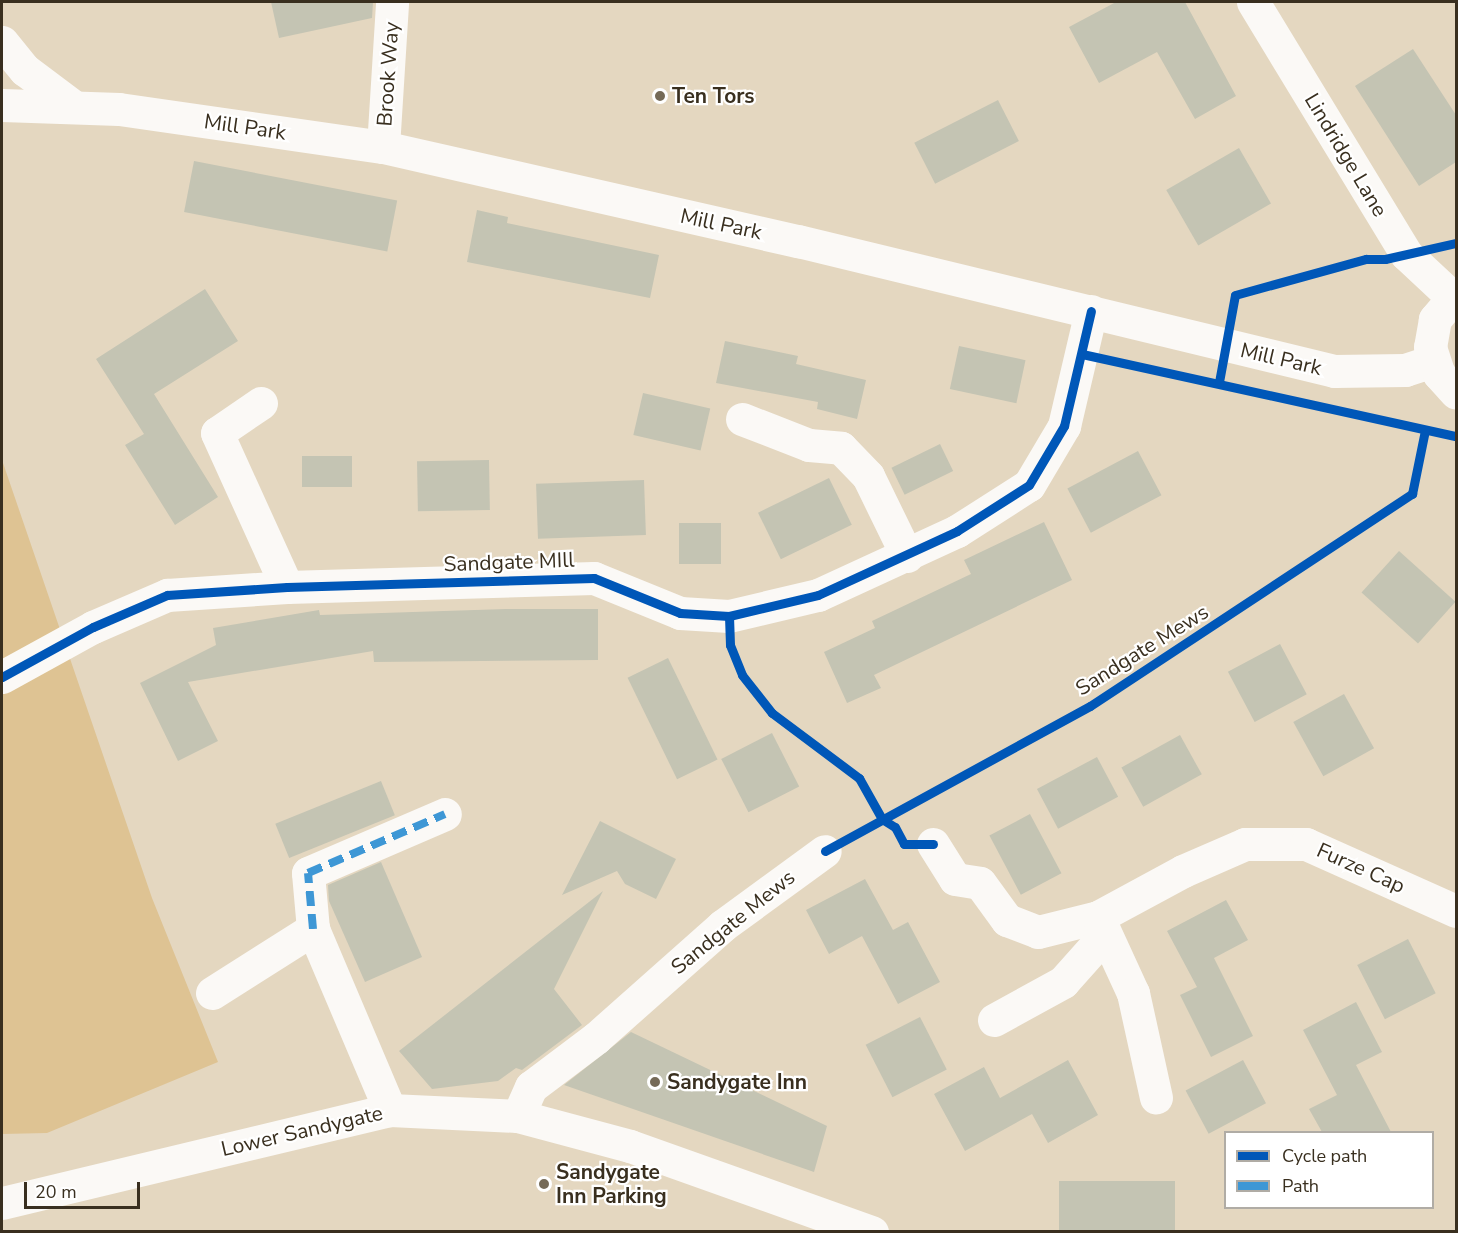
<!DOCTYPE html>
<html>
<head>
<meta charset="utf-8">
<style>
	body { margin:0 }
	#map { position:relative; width:1458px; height:1233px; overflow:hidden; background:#e4d7c0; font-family:"Nunito Sans",sans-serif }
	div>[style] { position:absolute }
	.green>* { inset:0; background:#dec393 }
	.building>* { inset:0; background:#c4c4b3; transform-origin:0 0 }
	.minor>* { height:33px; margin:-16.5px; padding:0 16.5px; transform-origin:16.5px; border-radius:16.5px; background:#fbf9f6 }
	.major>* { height:33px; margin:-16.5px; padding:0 16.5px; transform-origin:16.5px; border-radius:16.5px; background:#fbf9f6 }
	.highway>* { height:33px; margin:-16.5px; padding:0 16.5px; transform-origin:16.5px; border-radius:16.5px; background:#fbf9f6 }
	.quiet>* { height:8px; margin-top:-4px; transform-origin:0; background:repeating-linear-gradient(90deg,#3e97d5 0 15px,transparent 0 23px) }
	.cycleway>* { height:9px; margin:-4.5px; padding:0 4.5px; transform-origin:4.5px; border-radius:4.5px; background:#0057b8 }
	.dots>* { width:16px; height:16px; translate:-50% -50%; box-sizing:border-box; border:3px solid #fff; border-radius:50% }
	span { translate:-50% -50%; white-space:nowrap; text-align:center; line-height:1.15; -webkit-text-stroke:4.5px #fff; paint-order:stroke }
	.street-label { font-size:21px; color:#392f1f }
	.poi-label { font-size:21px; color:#392f1f; font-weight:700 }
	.left { translate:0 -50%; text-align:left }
	.frame { position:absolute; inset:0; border:3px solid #392f1f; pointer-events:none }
	.legend { position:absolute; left:1224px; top:1131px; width:210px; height:78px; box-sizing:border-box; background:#fff; border:2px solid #b0aca5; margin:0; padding:8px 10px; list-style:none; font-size:18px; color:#392f1f }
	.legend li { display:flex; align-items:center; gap:12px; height:30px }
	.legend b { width:30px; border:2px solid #b0aca5 }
	.scale { position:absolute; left:24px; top:1182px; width:116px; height:27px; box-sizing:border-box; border:3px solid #392f1f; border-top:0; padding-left:8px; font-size:18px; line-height:21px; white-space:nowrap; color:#392f1f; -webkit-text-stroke:4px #fff; paint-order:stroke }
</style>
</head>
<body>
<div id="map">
	<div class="green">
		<i style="clip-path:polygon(2px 460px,152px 898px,218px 1062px,47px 1133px,2px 1134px)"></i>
	</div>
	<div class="building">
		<i style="clip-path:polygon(271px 2px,373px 2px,372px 18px,279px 38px)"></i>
		<i style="clip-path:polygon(1116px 2px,1185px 2px,1236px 96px,1195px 119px,1157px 52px,1099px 83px,1069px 27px)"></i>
		<i style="clip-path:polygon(1413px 49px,1456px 115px,1456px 162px,1419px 186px,1355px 86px)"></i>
		<i style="left:998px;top:100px;width:46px;height:94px;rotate:63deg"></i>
		<i style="left:1239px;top:148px;width:64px;height:84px;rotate:60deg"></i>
		<i style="left:194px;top:161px;width:207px;height:52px;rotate:11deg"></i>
		<i style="clip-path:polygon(477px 210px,508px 217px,507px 223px,659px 255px,650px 298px,467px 262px)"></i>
		<i style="clip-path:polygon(205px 289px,238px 341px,154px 394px,218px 497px,175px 525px,125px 445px,144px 434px,96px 359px)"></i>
		<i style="clip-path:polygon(725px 341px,798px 356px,796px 364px,866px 380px,857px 419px,817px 409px,818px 402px,716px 383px)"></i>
		<i style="left:959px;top:346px;width:68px;height:44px;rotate:12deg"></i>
		<i style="left:643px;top:393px;width:69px;height:43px;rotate:13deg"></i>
		<i style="left:940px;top:444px;width:30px;height:54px;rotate:64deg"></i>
		<i style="left:1138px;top:451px;width:50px;height:80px;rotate:62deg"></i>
		<i style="left:352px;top:456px;width:31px;height:50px;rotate:90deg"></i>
		<i style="left:489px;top:460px;width:50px;height:72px;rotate:89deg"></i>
		<i style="left:829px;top:478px;width:52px;height:79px;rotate:64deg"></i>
		<i style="left:644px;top:480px;width:55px;height:108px;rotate:88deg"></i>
		<i style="clip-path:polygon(1044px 522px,1072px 580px,874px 675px,881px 688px,847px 703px,824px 652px,875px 628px,872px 621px,971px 574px,964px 560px)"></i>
		<i style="left:721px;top:523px;width:41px;height:42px;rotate:90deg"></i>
		<i style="left:1399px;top:551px;width:76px;height:56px;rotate:42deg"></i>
		<i style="clip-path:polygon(506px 609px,598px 609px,598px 660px,374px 662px,373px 651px,188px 682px,218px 741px,178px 761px,140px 683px,216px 645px,213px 628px,319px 610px,320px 615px)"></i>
		<i style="left:1280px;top:644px;width:57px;height:59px;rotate:62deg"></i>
		<i style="left:668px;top:658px;width:113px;height:45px;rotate:64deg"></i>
		<i style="left:1344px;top:694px;width:62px;height:58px;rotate:61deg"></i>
		<i style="left:772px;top:733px;width:60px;height:57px;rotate:63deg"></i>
		<i style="left:1180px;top:735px;width:45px;height:67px;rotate:61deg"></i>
		<i style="left:1097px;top:757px;width:45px;height:68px;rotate:62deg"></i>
		<i style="left:381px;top:781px;width:37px;height:114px;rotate:68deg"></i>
		<i style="left:1030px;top:814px;width:67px;height:46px;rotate:62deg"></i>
		<i style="clip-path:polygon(600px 821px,676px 859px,656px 899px,625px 884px,617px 871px,562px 895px)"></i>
		<i style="clip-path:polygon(381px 862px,422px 957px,365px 982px,329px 901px,328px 885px)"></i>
		<i style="clip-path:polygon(865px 879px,893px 930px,908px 922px,940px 982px,898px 1004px,862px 936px,829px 954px,806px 910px)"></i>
		<i style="clip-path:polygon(603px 891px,554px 989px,582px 1025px,522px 1070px,516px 1068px,498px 1081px,432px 1089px,399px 1051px)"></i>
		<i style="clip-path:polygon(1226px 900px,1248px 940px,1214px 958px,1253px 1036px,1211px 1057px,1180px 995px,1197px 987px,1167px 931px)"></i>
		<i style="left:1408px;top:939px;width:61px;height:57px;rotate:63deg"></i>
		<i style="clip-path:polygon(1356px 1002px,1382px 1052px,1356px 1065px,1391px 1132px,1322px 1132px,1309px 1109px,1337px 1095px,1303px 1030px)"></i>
		<i style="left:920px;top:1017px;width:59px;height:61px;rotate:63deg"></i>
		<i style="clip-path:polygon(631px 1032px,827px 1126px,814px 1172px,564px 1085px)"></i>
		<i style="clip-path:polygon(1068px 1060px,1098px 1115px,1048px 1143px,1032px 1114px,965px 1151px,934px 1094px,984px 1067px,1000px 1098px)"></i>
		<i style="left:1243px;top:1060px;width:49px;height:65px;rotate:62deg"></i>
		<i style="left:1059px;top:1181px;width:116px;height:51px"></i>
	</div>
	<div class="minor">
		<i style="left:1253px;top:2px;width:295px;rotate:58.7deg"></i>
		<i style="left:1406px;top:254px;width:63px;rotate:43.1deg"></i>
		<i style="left:383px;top:147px;width:145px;rotate:-86.4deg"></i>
		<i style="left:261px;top:403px;width:53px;rotate:145.7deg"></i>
		<i style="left:217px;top:433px;width:169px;rotate:65.6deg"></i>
		<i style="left:742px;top:419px;width:72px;rotate:21.2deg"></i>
		<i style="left:809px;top:445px;width:32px;rotate:5deg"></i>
		<i style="left:841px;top:448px;width:39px;rotate:46deg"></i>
		<i style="left:868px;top:476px;width:89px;rotate:64deg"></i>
		<i style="left:2px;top:677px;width:104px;rotate:-28.8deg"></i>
		<i style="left:93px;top:627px;width:81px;rotate:-23.4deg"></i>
		<i style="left:167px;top:595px;width:120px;rotate:-3.8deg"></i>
		<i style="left:287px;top:587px;width:307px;rotate:-1.7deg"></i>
		<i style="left:594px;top:578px;width:93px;rotate:22.1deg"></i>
		<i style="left:680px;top:613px;width:49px;rotate:3.5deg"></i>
		<i style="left:729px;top:616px;width:91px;rotate:-13.3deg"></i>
		<i style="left:818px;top:595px;width:153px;rotate:-24.7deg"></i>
		<i style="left:957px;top:531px;width:85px;rotate:-32.6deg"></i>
		<i style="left:1029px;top:485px;width:69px;rotate:-59.3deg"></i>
		<i style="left:1064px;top:426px;width:118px;rotate:-76.8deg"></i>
		<i style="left:933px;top:844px;width:41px;rotate:57.8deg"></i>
		<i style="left:955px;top:879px;width:25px;rotate:9deg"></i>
		<i style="left:980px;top:883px;width:46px;rotate:53.9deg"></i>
		<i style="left:1007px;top:920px;width:33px;rotate:21deg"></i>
		<i style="left:1038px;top:932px;width:62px;rotate:-14deg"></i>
		<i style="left:1098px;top:917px;width:97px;rotate:-28.4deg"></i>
		<i style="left:1183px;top:871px;width:68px;rotate:-23.5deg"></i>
		<i style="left:1245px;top:844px;width:61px"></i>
		<i style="left:1306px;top:844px;width:164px;rotate:24.1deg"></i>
		<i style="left:1098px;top:917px;width:84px;rotate:65.3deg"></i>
		<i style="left:1133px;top:993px;width:107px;rotate:77.6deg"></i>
		<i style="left:313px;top:929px;width:56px;rotate:-95.1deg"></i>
		<i style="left:308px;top:873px;width:149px;rotate:-23.3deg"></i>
		<i style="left:212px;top:993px;width:120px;rotate:-32.4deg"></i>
		<i style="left:313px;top:929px;width:197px;rotate:67deg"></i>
		<i style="left:994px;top:1020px;width:79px;rotate:-28.8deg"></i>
		<i style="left:1063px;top:982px;width:62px;rotate:-48.3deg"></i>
		<i style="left:518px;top:1116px;width:32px;rotate:-66deg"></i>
		<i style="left:531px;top:1087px;width:81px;rotate:-37deg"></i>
		<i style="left:596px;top:1038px;width:169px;rotate:-41.6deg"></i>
		<i style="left:722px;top:926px;width:127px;rotate:-36.1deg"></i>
		<i style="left:2px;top:1203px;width:399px;rotate:-13.5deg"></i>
		<i style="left:390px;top:1110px;width:128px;rotate:2.7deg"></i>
		<i style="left:518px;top:1116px;width:116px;rotate:15deg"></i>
		<i style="left:630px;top:1146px;width:257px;rotate:19.6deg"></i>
	</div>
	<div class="major">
		<i style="left:2px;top:105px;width:117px;rotate:2deg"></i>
		<i style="left:119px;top:109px;width:267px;rotate:8.2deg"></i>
		<i style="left:383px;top:147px;width:426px;rotate:12.8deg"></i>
		<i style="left:798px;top:241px;width:552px;rotate:13.63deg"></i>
		<i style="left:1334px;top:371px;width:71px;rotate:-0.8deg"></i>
		<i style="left:1405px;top:370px;width:29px;rotate:-18deg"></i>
		<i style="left:1456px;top:294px;width:33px;rotate:130deg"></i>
		<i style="left:1435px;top:319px;width:28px;rotate:100deg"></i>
		<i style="left:1430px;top:347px;width:28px;rotate:72deg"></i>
		<i style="left:1439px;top:374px;width:25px;rotate:48deg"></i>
	</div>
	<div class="highway">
		<i style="left:2px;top:42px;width:36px;rotate:51deg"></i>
		<i style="left:25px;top:70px;width:60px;rotate:36.9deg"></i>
	</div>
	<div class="quiet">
		<i style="left:313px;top:929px;width:56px;rotate:-95.1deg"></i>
		<i style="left:308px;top:873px;width:149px;rotate:-23.3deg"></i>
	</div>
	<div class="cycleway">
		<i style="left:1082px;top:354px;width:383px;rotate:12.4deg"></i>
		<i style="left:1219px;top:382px;width:88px;rotate:-79.6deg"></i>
		<i style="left:1235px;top:295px;width:136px;rotate:-15.4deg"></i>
		<i style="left:1366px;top:259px;width:19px"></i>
		<i style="left:1385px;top:259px;width:73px;rotate:-12.7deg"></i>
		<i style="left:729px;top:616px;width:29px;rotate:88deg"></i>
		<i style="left:730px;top:645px;width:32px;rotate:68deg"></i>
		<i style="left:742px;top:675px;width:48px;rotate:51.7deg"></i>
		<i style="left:772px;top:713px;width:109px;rotate:36.8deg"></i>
		<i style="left:859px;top:778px;width:47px;rotate:60.7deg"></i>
		<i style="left:882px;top:819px;width:15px;rotate:32deg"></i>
		<i style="left:895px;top:827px;width:19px;rotate:62deg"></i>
		<i style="left:904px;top:844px;width:29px"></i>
		<i style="left:2px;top:677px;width:104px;rotate:-28.8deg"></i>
		<i style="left:93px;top:627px;width:81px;rotate:-23.4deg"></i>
		<i style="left:167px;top:595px;width:120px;rotate:-3.8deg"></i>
		<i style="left:287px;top:587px;width:307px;rotate:-1.7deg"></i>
		<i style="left:594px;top:578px;width:93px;rotate:22.1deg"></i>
		<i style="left:680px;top:613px;width:49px;rotate:3.5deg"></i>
		<i style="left:729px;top:616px;width:91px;rotate:-13.3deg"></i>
		<i style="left:818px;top:595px;width:153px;rotate:-24.7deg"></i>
		<i style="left:957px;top:531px;width:85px;rotate:-32.6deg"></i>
		<i style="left:1029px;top:485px;width:69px;rotate:-59.3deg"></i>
		<i style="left:1064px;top:426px;width:118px;rotate:-76.8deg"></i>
		<i style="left:825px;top:851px;width:302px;rotate:-28.7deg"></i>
		<i style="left:1090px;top:706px;width:386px;rotate:-33.4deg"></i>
		<i style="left:1412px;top:494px;width:65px;rotate:-78.5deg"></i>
	</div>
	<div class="dots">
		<i style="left:660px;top:96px;background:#756a57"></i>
		<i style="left:655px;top:1082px;background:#756a57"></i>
		<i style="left:544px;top:1184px;background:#756a57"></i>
	</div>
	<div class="street-label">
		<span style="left:388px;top:74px;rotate:-86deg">Brook Way</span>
		<span style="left:245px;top:127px;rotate:8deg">Mill Park</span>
		<span style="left:1346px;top:155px;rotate:59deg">Lindridge Lane</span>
		<span style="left:721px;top:224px;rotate:12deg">Mill Park</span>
		<span style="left:1281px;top:359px;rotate:13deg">Mill Park</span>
		<span style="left:509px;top:562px;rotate:-2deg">Sandgate MIll</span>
		<span style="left:1142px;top:650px;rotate:-32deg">Sandgate Mews</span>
		<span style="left:1361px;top:868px;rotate:24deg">Furze Cap</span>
		<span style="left:733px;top:922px;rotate:-39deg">Sandgate Mews</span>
		<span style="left:302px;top:1131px;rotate:-13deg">Lower Sandygate</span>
	</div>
	<div class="poi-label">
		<span class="left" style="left:672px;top:96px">Ten Tors</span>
		<span class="left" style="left:667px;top:1082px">Sandygate Inn</span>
		<span class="left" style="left:556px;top:1184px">Sandygate<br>Inn Parking</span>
	</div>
	<div class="frame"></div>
	<ul class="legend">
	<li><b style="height:8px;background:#0057b8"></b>Cycle path</li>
	<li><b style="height:8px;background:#3e97d5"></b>Path</li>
	</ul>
	<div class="scale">20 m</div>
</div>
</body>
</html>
